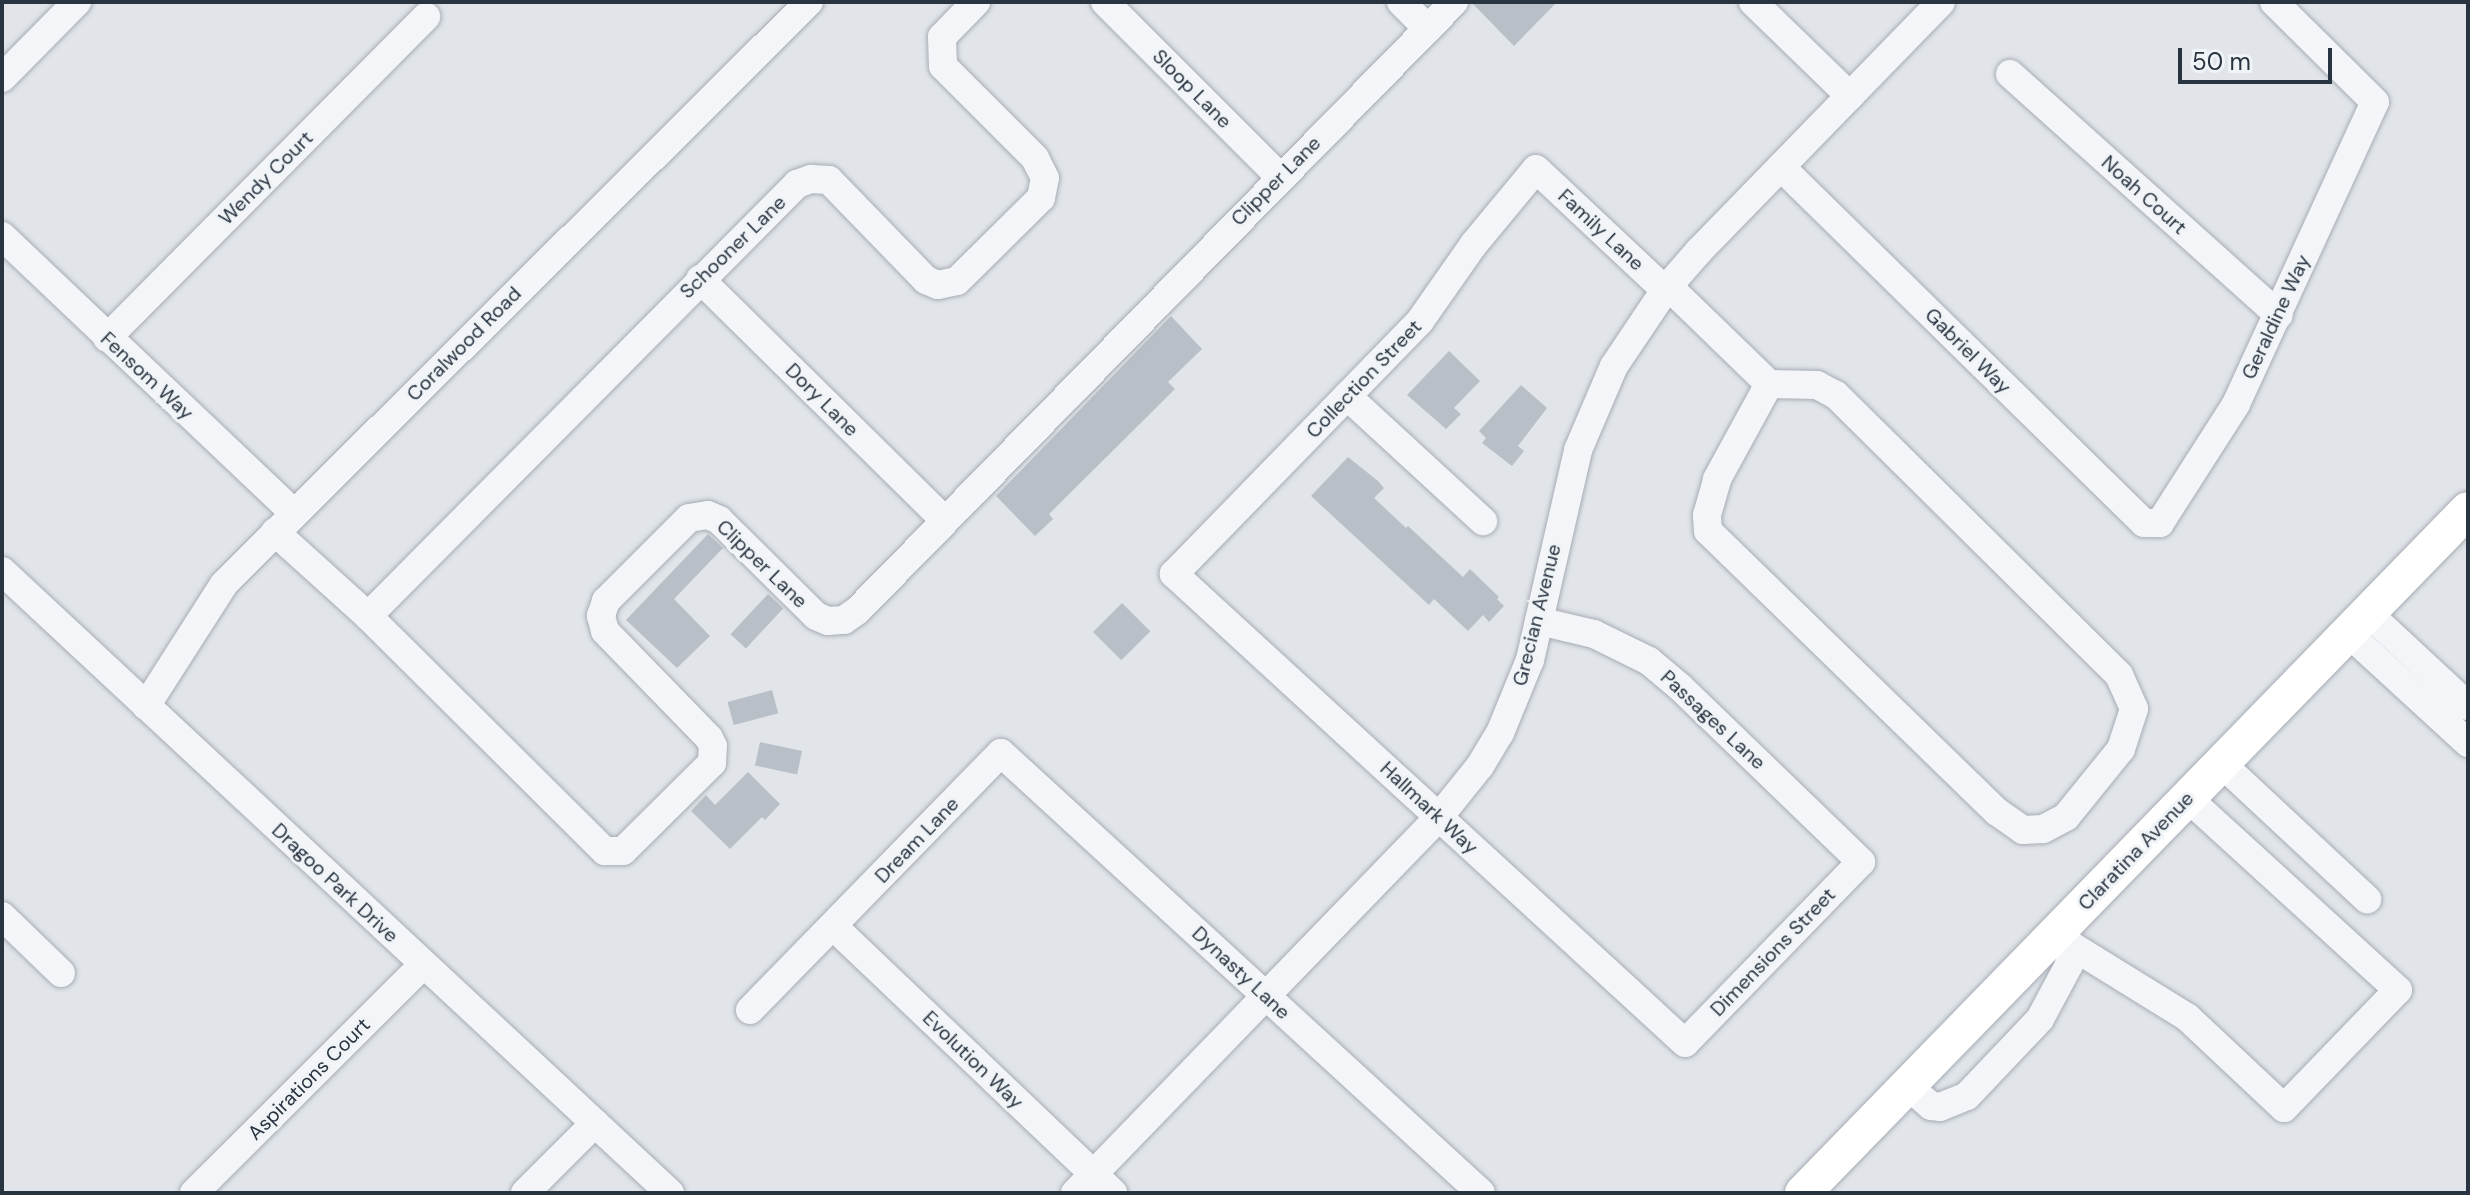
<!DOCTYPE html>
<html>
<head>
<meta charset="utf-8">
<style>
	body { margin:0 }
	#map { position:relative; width:2470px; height:1195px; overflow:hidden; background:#e1e5ea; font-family:"DM Sans",sans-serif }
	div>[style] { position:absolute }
	.building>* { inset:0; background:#b8bfc6; transform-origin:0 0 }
	.roads { filter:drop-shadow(0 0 2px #a6acb4) drop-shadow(0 0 2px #a6acb4) }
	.minor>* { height:28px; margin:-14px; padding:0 14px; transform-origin:14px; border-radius:14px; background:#f4f5f8 }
	.major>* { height:36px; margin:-18px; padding:0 18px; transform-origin:18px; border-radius:18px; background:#fff }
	span { translate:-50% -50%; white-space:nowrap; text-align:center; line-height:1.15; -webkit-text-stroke:6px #f0f4f7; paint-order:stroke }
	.street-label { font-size:20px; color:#293441 }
	.frame { position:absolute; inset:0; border:4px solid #293441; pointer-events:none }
	.scale { position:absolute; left:2178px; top:48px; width:154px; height:36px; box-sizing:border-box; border:4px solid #293441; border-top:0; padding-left:10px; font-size:24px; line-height:28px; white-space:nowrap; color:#293441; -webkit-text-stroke:6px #f0f4f7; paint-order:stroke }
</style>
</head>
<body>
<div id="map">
	<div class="building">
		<i style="clip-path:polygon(1471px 2px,1557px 2px,1514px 46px)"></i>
		<i style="clip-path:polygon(1171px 316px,1202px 349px,1168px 382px,1175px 389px,1049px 514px,1053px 519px,1035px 536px,996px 496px)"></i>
		<i style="clip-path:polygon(1449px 351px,1480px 381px,1454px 408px,1461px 414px,1446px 429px,1407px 395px)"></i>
		<i style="clip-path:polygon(1521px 385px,1547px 408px,1518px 446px,1524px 451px,1512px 466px,1482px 443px,1486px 438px,1479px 431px)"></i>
		<i style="clip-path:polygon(1348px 457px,1378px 481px,1384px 488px,1374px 498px,1406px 528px,1408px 526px,1463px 577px,1470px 569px,1499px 597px,1497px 599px,1504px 606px,1489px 622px,1483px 615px,1468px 631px,1434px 599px,1429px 605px,1311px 496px)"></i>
		<i style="clip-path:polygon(708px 534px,723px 548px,674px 599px,710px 636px,677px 668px,626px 620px)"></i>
		<i style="left:768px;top:594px;width:21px;height:55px;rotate:43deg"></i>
		<i style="left:1122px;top:603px;width:40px;height:41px;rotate:45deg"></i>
		<i style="left:772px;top:690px;width:24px;height:46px;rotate:75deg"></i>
		<i style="left:760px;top:742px;width:43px;height:24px;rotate:12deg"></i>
		<i style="clip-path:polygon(748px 772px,780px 804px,765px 820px,762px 817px,730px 849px,691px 811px,706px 795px,715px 805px)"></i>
	</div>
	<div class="roads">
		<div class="minor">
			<i style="left:1105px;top:2px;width:247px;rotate:45deg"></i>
			<i style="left:1401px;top:2px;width:38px;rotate:45deg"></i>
			<i style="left:1753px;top:2px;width:135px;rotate:44.1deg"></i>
			<i style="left:2010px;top:74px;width:361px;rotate:41.9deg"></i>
			<i style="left:2px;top:78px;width:107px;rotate:-45.4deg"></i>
			<i style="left:1781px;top:167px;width:508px;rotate:44.44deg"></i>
			<i style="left:2144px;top:523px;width:16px"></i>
			<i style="left:2160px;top:523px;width:141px;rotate:-57.4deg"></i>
			<i style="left:2236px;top:404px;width:332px;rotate:-65.3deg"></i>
			<i style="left:2375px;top:102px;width:142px;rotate:-135.3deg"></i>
			<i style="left:2px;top:236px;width:402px;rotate:43.5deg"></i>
			<i style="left:700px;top:279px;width:344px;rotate:44.6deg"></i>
			<i style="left:1668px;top:286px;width:141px;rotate:44.1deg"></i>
			<i style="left:1769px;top:384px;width:48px;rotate:1.2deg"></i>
			<i style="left:1817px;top:385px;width:21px;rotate:28deg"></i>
			<i style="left:1836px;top:395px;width:398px;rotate:44.7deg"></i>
			<i style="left:2119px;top:675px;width:37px;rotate:66deg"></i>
			<i style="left:2134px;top:709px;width:42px;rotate:108deg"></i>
			<i style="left:2121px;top:749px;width:87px;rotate:129deg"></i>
			<i style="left:2066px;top:817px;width:26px;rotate:152deg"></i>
			<i style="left:2043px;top:829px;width:20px;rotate:177deg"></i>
			<i style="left:2023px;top:830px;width:32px;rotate:-145deg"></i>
			<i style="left:1997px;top:812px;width:403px;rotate:-135.8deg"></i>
			<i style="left:1708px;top:531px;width:16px;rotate:-94deg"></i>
			<i style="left:1707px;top:515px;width:37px;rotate:-74deg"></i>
			<i style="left:1717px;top:479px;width:108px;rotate:-61.3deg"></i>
			<i style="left:107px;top:338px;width:453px;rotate:-45.2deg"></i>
			<i style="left:1347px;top:396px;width:185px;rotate:42.6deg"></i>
			<i style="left:275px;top:532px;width:125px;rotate:42.1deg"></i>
			<i style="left:368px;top:616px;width:334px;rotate:44.8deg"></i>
			<i style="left:605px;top:851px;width:18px"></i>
			<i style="left:623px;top:851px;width:125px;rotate:-44.7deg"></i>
			<i style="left:712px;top:763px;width:17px;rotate:-87deg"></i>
			<i style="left:713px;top:746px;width:9px;rotate:-117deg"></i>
			<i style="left:709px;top:738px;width:149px;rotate:-134.2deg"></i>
			<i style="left:605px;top:631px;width:16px;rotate:-105deg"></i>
			<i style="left:601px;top:616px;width:16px;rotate:-72deg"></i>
			<i style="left:606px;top:601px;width:117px;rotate:-45deg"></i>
			<i style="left:689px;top:518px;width:19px;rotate:-9deg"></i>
			<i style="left:708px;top:515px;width:12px;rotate:24deg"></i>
			<i style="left:719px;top:520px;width:136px;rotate:44.7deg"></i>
			<i style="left:816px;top:616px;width:13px;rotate:23deg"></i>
			<i style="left:828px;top:621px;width:16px;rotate:-4deg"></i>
			<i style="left:844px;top:620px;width:16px;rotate:-35deg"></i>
			<i style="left:857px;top:611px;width:853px;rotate:-45.57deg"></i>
			<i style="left:2px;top:571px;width:913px;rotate:42.96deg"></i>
			<i style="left:2368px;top:613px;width:137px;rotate:42.9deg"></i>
			<i style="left:368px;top:616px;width:609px;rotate:-45.2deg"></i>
			<i style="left:797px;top:184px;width:15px;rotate:-20deg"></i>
			<i style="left:811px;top:179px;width:18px;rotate:3deg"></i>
			<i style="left:829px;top:180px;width:139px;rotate:45.9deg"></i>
			<i style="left:926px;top:280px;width:13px;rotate:23deg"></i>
			<i style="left:938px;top:285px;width:19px;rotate:-12deg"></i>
			<i style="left:957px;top:281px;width:118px;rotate:-44.7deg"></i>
			<i style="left:1041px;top:198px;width:20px;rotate:-79deg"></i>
			<i style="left:1045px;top:178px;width:22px;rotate:-117deg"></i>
			<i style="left:1035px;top:158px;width:130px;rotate:-135deg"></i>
			<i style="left:943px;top:66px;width:29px;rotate:-92deg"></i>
			<i style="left:942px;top:37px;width:49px;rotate:-45.8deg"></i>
			<i style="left:1539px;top:621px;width:57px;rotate:13.3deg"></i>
			<i style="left:1594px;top:634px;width:61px;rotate:26.1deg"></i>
			<i style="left:1649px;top:661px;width:40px;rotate:40deg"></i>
			<i style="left:1680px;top:687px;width:252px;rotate:44deg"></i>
			<i style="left:1861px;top:862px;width:252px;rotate:134.2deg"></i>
			<i style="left:1685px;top:1043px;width:694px;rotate:-137.45deg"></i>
			<i style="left:1174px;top:574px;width:353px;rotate:-45.8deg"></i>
			<i style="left:1420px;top:321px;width:94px;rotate:-55deg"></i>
			<i style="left:1474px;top:244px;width:97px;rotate:-50.4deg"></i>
			<i style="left:1536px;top:169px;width:177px;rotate:43.2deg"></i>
			<i style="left:2348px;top:633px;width:163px;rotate:42.5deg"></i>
			<i style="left:146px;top:706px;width:145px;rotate:-57.4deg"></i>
			<i style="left:224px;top:584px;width:825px;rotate:-44.85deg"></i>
			<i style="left:2221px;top:763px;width:200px;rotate:43deg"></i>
			<i style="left:2px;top:916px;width:82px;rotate:44deg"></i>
			<i style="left:833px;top:926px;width:387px;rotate:43.6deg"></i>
			<i style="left:2072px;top:946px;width:135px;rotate:31.7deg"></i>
			<i style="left:2187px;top:1017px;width:133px;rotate:43.2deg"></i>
			<i style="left:2284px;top:1108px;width:164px;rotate:-46deg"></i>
			<i style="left:2398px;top:990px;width:285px;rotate:-137.6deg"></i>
			<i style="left:750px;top:1010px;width:359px;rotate:-45.7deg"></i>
			<i style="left:1001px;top:753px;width:651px;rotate:42.51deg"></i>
			<i style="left:1908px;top:1086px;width:30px;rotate:41deg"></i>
			<i style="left:1931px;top:1106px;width:9px;rotate:6deg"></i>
			<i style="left:1940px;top:1107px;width:29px;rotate:-22deg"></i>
			<i style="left:1967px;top:1096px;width:106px;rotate:-46.5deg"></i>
			<i style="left:2040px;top:1019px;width:61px;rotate:-61.8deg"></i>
			<i style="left:2069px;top:965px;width:19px;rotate:-81deg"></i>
			<i style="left:2072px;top:946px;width:15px;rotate:-138deg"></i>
			<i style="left:194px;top:1193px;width:323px;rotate:-44.9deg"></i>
			<i style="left:525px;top:1193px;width:99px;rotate:-45deg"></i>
			<i style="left:1075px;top:1193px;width:523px;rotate:-45.93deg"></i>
			<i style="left:1439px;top:817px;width:65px;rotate:-51.2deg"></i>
			<i style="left:1480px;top:766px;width:39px;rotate:-59deg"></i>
			<i style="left:1500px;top:733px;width:79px;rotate:-67.7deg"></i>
			<i style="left:1530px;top:660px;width:215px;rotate:-77.1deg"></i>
			<i style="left:1578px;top:450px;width:91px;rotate:-66.8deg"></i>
			<i style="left:1614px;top:366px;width:92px;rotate:-56.1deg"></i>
			<i style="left:1665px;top:290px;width:52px;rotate:-48.9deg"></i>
			<i style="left:1699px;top:251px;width:347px;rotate:-45.8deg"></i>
		</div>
		<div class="major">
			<i style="left:1803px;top:1193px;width:953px;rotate:-45.77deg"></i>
		</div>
	</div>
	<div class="street-label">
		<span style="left:1192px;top:89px;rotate:45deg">Sloop Lane</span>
		<span style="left:266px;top:178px;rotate:-45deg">Wendy Court</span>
		<span style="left:1276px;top:181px;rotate:-45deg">Clipper Lane</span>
		<span style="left:2144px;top:195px;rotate:42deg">Noah Court</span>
		<span style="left:1601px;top:230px;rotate:43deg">Family Lane</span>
		<span style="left:733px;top:247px;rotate:-44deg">Schooner Lane</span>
		<span style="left:2276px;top:317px;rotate:-65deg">Geraldine Way</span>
		<span style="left:464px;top:344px;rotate:-45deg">Coralwood Road</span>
		<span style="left:1968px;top:351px;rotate:45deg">Gabriel Way</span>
		<span style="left:147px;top:376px;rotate:43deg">Fensom Way</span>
		<span style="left:1364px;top:379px;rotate:-46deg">Collection Street</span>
		<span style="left:822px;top:400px;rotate:45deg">Dory Lane</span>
		<span style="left:762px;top:564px;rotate:44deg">Clipper Lane</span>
		<span style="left:1537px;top:615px;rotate:-76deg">Grecian Avenue</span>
		<span style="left:1713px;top:720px;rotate:43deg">Passages Lane</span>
		<span style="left:1429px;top:808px;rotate:43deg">Hallmark Way</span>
		<span style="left:917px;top:840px;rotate:-46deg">Dream Lane</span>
		<span style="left:2136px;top:851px;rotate:-46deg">Claratina Avenue</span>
		<span style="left:335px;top:883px;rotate:43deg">Dragoo Park Drive</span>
		<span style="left:1773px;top:952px;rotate:-46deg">Dimensions Street</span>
		<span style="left:1241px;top:973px;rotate:43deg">Dynasty Lane</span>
		<span style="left:973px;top:1060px;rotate:44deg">Evolution Way</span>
		<span style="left:309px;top:1079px;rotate:-45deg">Aspirations Court</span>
	</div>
	<div class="frame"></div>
	<div class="scale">50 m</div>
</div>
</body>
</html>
